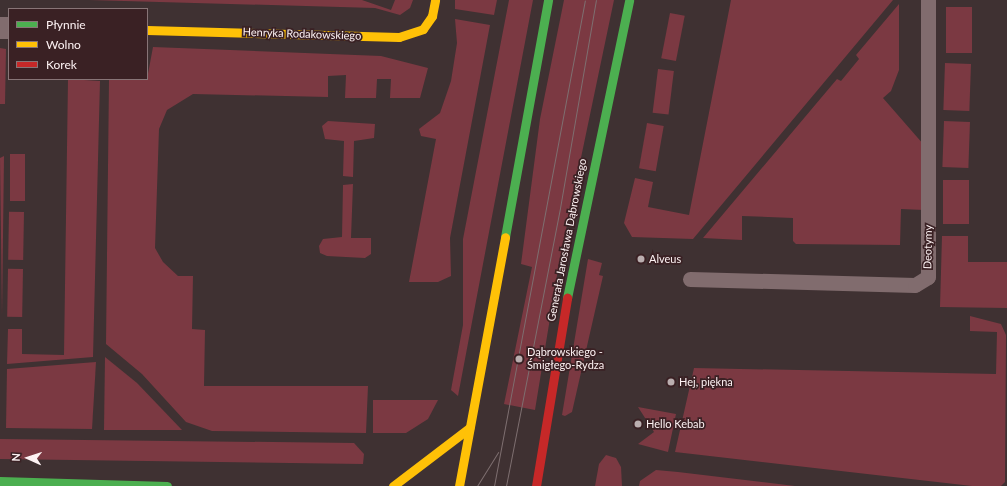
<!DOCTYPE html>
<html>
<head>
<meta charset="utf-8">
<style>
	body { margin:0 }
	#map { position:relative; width:1007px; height:486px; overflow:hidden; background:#3f3132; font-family:Lato,sans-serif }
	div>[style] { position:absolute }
	.green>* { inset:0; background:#7b3942; transform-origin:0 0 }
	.lane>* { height:15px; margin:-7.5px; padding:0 7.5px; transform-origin:7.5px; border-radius:7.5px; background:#816c6e }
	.street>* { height:22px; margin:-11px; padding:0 11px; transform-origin:11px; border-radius:11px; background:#816c6e }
	.fast>* { height:9px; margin:-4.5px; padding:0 4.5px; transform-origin:4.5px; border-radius:4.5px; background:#4caf50 }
	.slow>* { height:9px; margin:-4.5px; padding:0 4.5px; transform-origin:4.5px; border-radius:4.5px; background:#ffc107 }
	.jam>* { height:9px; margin:-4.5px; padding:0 4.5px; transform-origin:4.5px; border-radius:4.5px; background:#c62828 }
	.tram>* { height:1px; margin:-0.5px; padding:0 0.5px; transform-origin:0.5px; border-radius:0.5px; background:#7e6f70 }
	.dots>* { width:11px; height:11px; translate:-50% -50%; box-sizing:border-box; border:2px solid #3a2124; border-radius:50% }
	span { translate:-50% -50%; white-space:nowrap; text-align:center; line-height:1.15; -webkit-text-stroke:3.5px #3a2124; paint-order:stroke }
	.street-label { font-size:11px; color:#fdf2f3 }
	.poi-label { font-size:11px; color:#fdf2f3 }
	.left { translate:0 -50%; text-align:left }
	.legend { position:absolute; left:8px; top:8px; width:140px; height:72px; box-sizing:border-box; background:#3a2124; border:1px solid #887577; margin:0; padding:5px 7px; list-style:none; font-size:12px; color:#fdf2f3 }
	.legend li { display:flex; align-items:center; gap:8px; height:20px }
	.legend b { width:20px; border:1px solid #887577 }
	.north { position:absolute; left:8px; top:438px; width:40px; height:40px; -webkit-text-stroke:3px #3a2124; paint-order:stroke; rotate:273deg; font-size:11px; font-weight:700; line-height:16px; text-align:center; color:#fdf2f3 }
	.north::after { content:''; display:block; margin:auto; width:14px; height:18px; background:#fdf2f3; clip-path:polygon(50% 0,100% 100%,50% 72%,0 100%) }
</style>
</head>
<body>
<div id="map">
	<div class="green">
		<i style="clip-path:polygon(89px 0,362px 0,391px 10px,395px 0,413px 0,410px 8px,400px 15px,375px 8px)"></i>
		<i style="clip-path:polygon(455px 0,497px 0,494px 15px,455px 9px)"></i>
		<i style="clip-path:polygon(509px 0,533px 0,458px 396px,451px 390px,463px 325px,463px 239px)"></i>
		<i style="clip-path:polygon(564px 0,614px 0,559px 263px,535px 410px,504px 404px,532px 267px,521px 264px,540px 119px)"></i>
		<i style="clip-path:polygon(731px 0,893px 0,693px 239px,632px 237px,624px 223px,635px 178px,653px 182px,648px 207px,689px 215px)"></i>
		<i style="clip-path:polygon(899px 4px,899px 70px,891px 91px,883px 98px,924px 145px,924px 210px,901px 209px,900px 245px,796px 244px,793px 241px,793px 218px,742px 216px,742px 240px,703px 238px,837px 79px,841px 81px,859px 59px,856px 55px)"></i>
		<i style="left:946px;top:7px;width:26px;height:46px"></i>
		<i style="left:670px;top:13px;width:15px;height:46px;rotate:11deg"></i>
		<i style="clip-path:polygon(455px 19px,490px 25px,450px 238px,451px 276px,438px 282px,409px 282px,436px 139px,421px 136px,419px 129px,440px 113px,451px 81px,457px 43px)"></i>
		<i style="clip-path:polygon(153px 47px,381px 56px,428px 68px,420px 98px,390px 98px,391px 79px,377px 79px,376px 98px,345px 98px,346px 75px,328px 76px,328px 97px,193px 94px,167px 110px,159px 129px,155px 248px,163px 262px,178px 276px,193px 276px,192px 329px,205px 330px,204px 386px,368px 386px,366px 433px,212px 431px,186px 422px,142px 374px,106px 344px,109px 79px,147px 79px)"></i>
		<i style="clip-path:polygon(0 48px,6px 49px,5px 104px,0 104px)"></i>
		<i style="left:945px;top:63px;width:26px;height:47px;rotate:2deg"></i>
		<i style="left:658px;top:69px;width:16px;height:44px;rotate:7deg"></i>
		<i style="clip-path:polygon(68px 79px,100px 81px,93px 357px,7px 364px,8px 329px,22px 329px,22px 354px,64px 355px)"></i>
		<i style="clip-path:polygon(328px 121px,375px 124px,374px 138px,354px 141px,353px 177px,343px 176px,344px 141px,325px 139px,322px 126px)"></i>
		<i style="left:944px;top:121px;width:26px;height:46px;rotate:2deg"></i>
		<i style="left:647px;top:123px;width:17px;height:46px;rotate:10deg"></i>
		<i style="left:10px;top:154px;width:15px;height:47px"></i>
		<i style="clip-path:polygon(4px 156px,2px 316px,0 158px)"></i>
		<i style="left:943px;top:180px;width:26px;height:44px"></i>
		<i style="clip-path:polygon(353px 184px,351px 238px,371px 238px,371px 254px,365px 258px,327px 256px,320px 253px,319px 246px,323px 239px,342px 237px,343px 185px)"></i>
		<i style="left:24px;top:212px;width:48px;height:15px;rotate:91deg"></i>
		<i style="clip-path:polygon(942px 236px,968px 236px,968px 262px,1007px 262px,1007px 308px,940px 307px)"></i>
		<i style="clip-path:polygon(588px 259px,602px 263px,599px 275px,603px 276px,572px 412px,565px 416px,562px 415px)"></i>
		<i style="left:23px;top:269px;width:48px;height:15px;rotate:91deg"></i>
		<i style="clip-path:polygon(970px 316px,1001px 324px,1006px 335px,1005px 482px,1001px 486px,972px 486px,675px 452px,694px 368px,996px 374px,997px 332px,970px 331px)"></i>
		<i style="clip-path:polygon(105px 357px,137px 383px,182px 430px,104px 430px)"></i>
		<i style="clip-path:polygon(96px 362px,92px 429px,6px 428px,7px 369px)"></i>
		<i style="clip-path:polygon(373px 400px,438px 400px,428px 419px,406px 433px,373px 433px)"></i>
		<i style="clip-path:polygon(638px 407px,676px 414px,668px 452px,638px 444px,654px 432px)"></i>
		<i style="clip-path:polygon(0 439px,354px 443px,364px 454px,363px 464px,0 459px)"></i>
		<i style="clip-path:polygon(606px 455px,616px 458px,621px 467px,622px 486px,595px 486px,599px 464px)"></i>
		<i style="clip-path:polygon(656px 470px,678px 472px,795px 486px,639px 486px,640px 481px)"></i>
	</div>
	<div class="lane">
		<i style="left:690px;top:279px;width:225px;rotate:1.5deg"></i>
		<i style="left:915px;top:285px;width:15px;rotate:-32deg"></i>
		<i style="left:928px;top:277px;width:277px;rotate:-90deg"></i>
	</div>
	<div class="street">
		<i style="left:0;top:28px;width:9px"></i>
	</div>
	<div class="fast">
		<i style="left:505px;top:237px;width:241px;rotate:-79.7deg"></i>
		<i style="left:567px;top:298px;width:304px;rotate:-78.2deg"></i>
		<i style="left:0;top:481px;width:167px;rotate:1.7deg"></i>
	</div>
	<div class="slow">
		<i style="left:147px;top:30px;width:252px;rotate:1.6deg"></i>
		<i style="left:399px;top:37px;width:25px;rotate:-18deg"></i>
		<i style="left:423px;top:29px;width:16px;rotate:-55deg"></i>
		<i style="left:432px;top:16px;width:16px;rotate:-79deg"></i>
		<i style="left:393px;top:486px;width:96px;rotate:-37.3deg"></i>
		<i style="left:459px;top:486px;width:253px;rotate:-79.5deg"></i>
	</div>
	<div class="jam">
		<i style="left:536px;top:486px;width:191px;rotate:-80.6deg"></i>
	</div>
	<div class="tram">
		<i style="left:477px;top:486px;width:40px;rotate:-58deg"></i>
		<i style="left:494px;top:486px;width:494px;rotate:-79.4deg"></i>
		<i style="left:506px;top:486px;width:283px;rotate:-79deg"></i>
		<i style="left:560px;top:208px;width:211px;rotate:-80.2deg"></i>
	</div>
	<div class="dots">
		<i style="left:641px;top:259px;background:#baaeaf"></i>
		<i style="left:519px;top:359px;background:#baaeaf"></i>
		<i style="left:671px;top:382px;background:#baaeaf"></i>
		<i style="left:638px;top:424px;background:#baaeaf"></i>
	</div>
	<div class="street-label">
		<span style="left:302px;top:34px;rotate:2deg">Henryka Rodakowskiego</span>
		<span style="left:567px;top:240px;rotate:-79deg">Generała Jarosława Dąbrowskiego</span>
		<span style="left:928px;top:247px;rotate:-89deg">Deotymy</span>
	</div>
	<div class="poi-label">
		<span class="left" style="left:649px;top:259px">Alveus</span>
		<span class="left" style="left:527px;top:359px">Dąbrowskiego -<br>Śmigłego-Rydza</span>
		<span class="left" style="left:679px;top:382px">Hej, piękna</span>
		<span class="left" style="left:646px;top:424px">Hello Kebab</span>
	</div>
	<ul class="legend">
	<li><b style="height:5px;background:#4caf50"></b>Płynnie</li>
	<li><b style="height:5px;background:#ffc107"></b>Wolno</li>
	<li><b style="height:5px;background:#c62828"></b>Korek</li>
	</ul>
	<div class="north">N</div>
</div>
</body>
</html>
